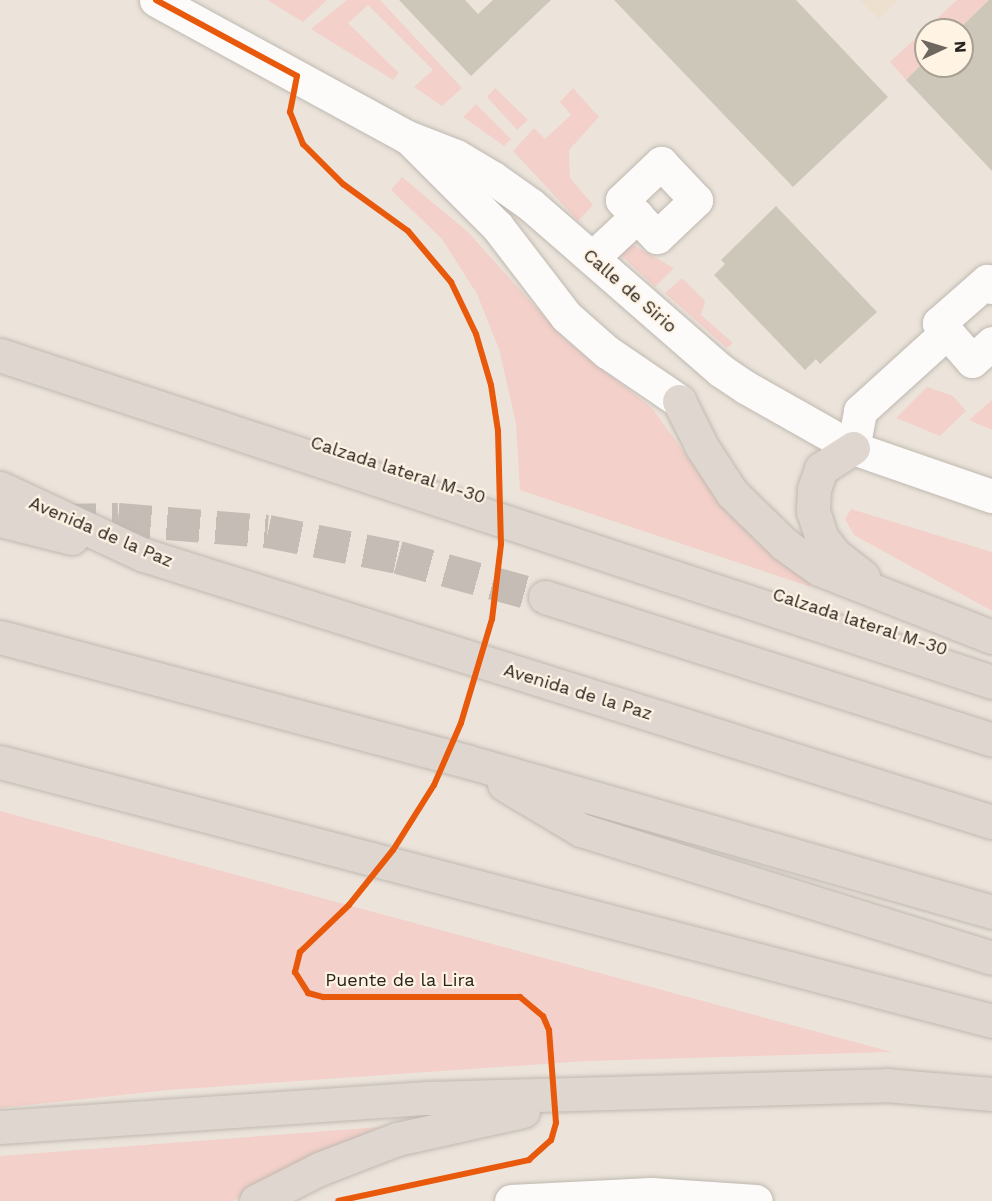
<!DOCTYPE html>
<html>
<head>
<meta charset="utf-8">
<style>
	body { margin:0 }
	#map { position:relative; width:992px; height:1201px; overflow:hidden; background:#ece4db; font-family:"Work Sans",sans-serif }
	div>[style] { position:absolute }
	.built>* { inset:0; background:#eee0ce }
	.green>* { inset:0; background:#f3d0c9 }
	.building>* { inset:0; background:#cdc7b9 }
	.highway-tunnel>* { height:33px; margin-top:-16.5px; transform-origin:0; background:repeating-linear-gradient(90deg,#c5bdb5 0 33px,transparent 0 49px) }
	.roads { filter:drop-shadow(0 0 2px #bfb9b1) drop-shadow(0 0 2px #bfb9b1) }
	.minor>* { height:33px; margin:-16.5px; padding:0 16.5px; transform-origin:16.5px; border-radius:16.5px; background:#fcfbfa }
	.highway>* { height:33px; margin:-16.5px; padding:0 16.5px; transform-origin:16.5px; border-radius:16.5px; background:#dfd6d0 }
	.cycleway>* { height:6px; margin:-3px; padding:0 3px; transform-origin:3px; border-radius:3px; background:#e8590c }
	span { translate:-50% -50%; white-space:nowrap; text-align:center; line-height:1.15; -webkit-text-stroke:4.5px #fff3e4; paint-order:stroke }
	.street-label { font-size:18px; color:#28231c }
	.north { position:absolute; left:914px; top:18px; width:60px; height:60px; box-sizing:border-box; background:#fff3e4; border:2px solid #a9a094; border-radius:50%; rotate:86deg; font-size:16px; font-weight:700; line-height:24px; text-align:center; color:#28231c }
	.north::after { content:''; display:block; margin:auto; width:21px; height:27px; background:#6d675f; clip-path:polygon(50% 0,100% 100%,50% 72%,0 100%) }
</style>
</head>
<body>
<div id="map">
	<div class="built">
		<i style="clip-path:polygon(860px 0,899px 0,879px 19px)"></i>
	</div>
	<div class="green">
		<i style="clip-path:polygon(267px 0,327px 0,303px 22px)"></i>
		<i style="clip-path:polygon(347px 0,380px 0,462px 88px,442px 106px,414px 87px,433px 70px,368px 5px,348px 23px,399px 73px,393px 80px,311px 29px)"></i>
		<i style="clip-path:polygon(957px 0,989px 0,958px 30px,926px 30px,926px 60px,906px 80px,890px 62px)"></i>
		<i style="clip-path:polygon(495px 88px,528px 120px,517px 130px,487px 97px)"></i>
		<i style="clip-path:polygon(573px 88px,599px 117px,569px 150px,570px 178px,593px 205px,578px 221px,513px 151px,534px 128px,545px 139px,571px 115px,560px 102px)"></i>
		<i style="clip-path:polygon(476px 104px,511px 139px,504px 146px,463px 117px)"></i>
		<i style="clip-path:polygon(402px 177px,468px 232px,564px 339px,652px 408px,723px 506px,760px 545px,809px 581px,811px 587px,520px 490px,516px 423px,499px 349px,477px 294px,442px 239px,391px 190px)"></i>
		<i style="clip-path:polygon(631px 244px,674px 268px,655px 287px,621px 255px)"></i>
		<i style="clip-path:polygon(682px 278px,705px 301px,701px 315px,733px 343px,727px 348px,665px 293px)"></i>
		<i style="clip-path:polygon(927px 387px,953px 396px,966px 411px,940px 436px,896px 418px)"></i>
		<i style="clip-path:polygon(992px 400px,992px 430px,969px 420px)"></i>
		<i style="clip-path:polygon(851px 509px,992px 552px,992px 611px,854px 535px,845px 519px)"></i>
		<i style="clip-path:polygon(0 811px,892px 1052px,587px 1061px,169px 1090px,0 1108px)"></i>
		<i style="clip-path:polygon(380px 1127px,233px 1201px,0 1201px,0 1156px)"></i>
	</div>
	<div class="building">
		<i style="clip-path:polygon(399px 0,465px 0,478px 14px,493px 0,551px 0,471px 76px)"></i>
		<i style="clip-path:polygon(614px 0,796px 0,888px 97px,793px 187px)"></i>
		<i style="clip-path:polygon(989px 0,992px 0,992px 171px,906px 80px,926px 60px,926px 66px,962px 66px,962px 30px,958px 30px)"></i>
		<i style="clip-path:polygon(776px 206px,877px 312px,820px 364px,816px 359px,805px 370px,714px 275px,725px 264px,721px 260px)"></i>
	</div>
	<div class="highway-tunnel">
		<i style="left:63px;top:520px;width:55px;rotate:-1deg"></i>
		<i style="left:118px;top:519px;width:150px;rotate:4.6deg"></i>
		<i style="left:268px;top:531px;width:133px;rotate:11.3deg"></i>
		<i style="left:398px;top:557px;width:152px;rotate:15.2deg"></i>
	</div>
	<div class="roads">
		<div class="minor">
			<i style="left:156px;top:0;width:286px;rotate:28.6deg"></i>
			<i style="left:407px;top:137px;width:53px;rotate:21.2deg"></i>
			<i style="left:456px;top:156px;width:43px;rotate:30.7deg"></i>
			<i style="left:493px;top:178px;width:47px;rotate:35.4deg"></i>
			<i style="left:531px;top:205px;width:251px;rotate:41.1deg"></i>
			<i style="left:720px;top:370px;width:32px;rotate:34deg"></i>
			<i style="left:747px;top:388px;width:122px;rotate:29.5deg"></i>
			<i style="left:853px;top:448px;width:147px;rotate:19.1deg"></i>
			<i style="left:413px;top:142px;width:119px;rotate:45deg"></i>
			<i style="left:497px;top:226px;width:113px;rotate:52.5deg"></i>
			<i style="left:566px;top:316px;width:55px;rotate:41.3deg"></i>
			<i style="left:607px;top:352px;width:87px;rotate:34.2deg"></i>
			<i style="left:592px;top:258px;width:62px;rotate:-43deg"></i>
			<i style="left:637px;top:216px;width:22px;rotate:-133deg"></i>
			<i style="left:622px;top:200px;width:54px;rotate:-43.5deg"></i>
			<i style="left:661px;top:163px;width:51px;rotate:46.6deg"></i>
			<i style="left:696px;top:200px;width:54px;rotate:136.5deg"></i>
			<i style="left:657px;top:237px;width:29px;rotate:-134deg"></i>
			<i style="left:992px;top:287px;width:8px;rotate:-130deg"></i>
			<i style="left:987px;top:281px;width:64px;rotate:138.8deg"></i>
			<i style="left:939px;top:323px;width:50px;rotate:49deg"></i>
			<i style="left:972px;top:361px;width:27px;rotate:-42deg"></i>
			<i style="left:853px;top:448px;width:38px;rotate:-79deg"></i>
			<i style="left:860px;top:411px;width:118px;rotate:-42.2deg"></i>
			<i style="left:511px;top:1201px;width:140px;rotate:-2.9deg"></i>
			<i style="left:651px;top:1194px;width:105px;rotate:3.8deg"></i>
		</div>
		<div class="highway">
			<i style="left:0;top:355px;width:1045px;rotate:18.24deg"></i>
			<i style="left:679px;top:401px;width:51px;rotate:63.4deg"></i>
			<i style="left:702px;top:447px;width:55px;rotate:56.9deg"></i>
			<i style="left:732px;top:493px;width:73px;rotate:44.4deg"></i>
			<i style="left:784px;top:544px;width:43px;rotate:35.5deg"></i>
			<i style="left:819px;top:569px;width:186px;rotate:21.5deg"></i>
			<i style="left:853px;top:448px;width:38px;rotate:147deg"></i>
			<i style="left:821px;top:469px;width:21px;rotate:109deg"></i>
			<i style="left:814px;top:489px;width:22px;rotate:93deg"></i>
			<i style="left:813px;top:511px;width:28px;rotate:72deg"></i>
			<i style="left:822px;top:538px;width:20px;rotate:53deg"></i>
			<i style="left:834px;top:554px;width:37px;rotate:38deg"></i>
			<i style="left:0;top:488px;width:159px;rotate:25deg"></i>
			<i style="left:144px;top:555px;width:889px;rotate:17.48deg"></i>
			<i style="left:0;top:520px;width:74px;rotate:14deg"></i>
			<i style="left:545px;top:597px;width:469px;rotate:17.7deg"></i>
			<i style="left:0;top:637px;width:485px;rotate:14.9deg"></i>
			<i style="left:469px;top:762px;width:544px;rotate:16deg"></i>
			<i style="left:0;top:762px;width:1025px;rotate:14.63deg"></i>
			<i style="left:504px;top:784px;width:90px;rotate:30.9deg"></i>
			<i style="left:581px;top:830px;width:430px;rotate:17.3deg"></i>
			<i style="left:0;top:1127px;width:430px;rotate:-3.9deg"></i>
			<i style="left:429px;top:1098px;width:457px;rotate:-1.6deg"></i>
			<i style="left:886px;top:1085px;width:106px;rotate:4.9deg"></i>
			<i style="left:256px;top:1201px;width:71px;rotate:-26.9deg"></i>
			<i style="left:319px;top:1169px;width:84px;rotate:-21deg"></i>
			<i style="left:397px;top:1139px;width:129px;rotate:-12.5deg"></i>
		</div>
	</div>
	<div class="cycleway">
		<i style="left:156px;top:0;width:160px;rotate:28.3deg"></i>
		<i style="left:297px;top:76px;width:37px;rotate:101deg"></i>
		<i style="left:290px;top:112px;width:35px;rotate:68deg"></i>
		<i style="left:303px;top:144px;width:57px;rotate:45deg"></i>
		<i style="left:343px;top:184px;width:80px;rotate:35.9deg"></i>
		<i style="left:408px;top:231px;width:67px;rotate:49.9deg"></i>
		<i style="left:451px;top:282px;width:58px;rotate:64.3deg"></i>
		<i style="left:476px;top:334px;width:53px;rotate:73.6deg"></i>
		<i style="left:491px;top:385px;width:47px;rotate:81.3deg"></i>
		<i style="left:498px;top:431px;width:113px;rotate:88.5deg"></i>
		<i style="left:501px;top:544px;width:76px;rotate:96.8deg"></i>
		<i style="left:492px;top:619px;width:109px;rotate:106.6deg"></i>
		<i style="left:461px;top:723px;width:68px;rotate:113.5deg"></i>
		<i style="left:434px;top:785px;width:77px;rotate:122.2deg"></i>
		<i style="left:393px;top:850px;width:70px;rotate:128.7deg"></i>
		<i style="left:349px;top:905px;width:68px;rotate:136.2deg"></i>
		<i style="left:300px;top:952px;width:21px;rotate:104deg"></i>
		<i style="left:295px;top:972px;width:25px;rotate:58deg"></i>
		<i style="left:308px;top:993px;width:16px;rotate:15deg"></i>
		<i style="left:323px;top:997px;width:197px"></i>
		<i style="left:520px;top:997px;width:30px;rotate:40deg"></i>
		<i style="left:543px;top:1016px;width:15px;rotate:67deg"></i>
		<i style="left:549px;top:1030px;width:93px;rotate:85.7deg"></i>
		<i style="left:556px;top:1123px;width:18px;rotate:106deg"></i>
		<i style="left:551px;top:1140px;width:30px;rotate:138deg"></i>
		<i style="left:529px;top:1160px;width:195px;rotate:167.9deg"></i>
	</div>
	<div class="street-label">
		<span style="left:630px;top:291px;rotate:41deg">Calle de Sirio</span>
		<span style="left:398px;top:470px;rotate:18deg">Calzada lateral M-30</span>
		<span style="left:101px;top:532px;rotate:23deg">Avenida de la Paz</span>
		<span style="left:860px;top:622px;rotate:18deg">Calzada lateral M-30</span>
		<span style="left:578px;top:692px;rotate:17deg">Avenida de la Paz</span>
		<span style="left:400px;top:980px">Puente de la Lira</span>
	</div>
	<div class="north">N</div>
</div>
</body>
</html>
